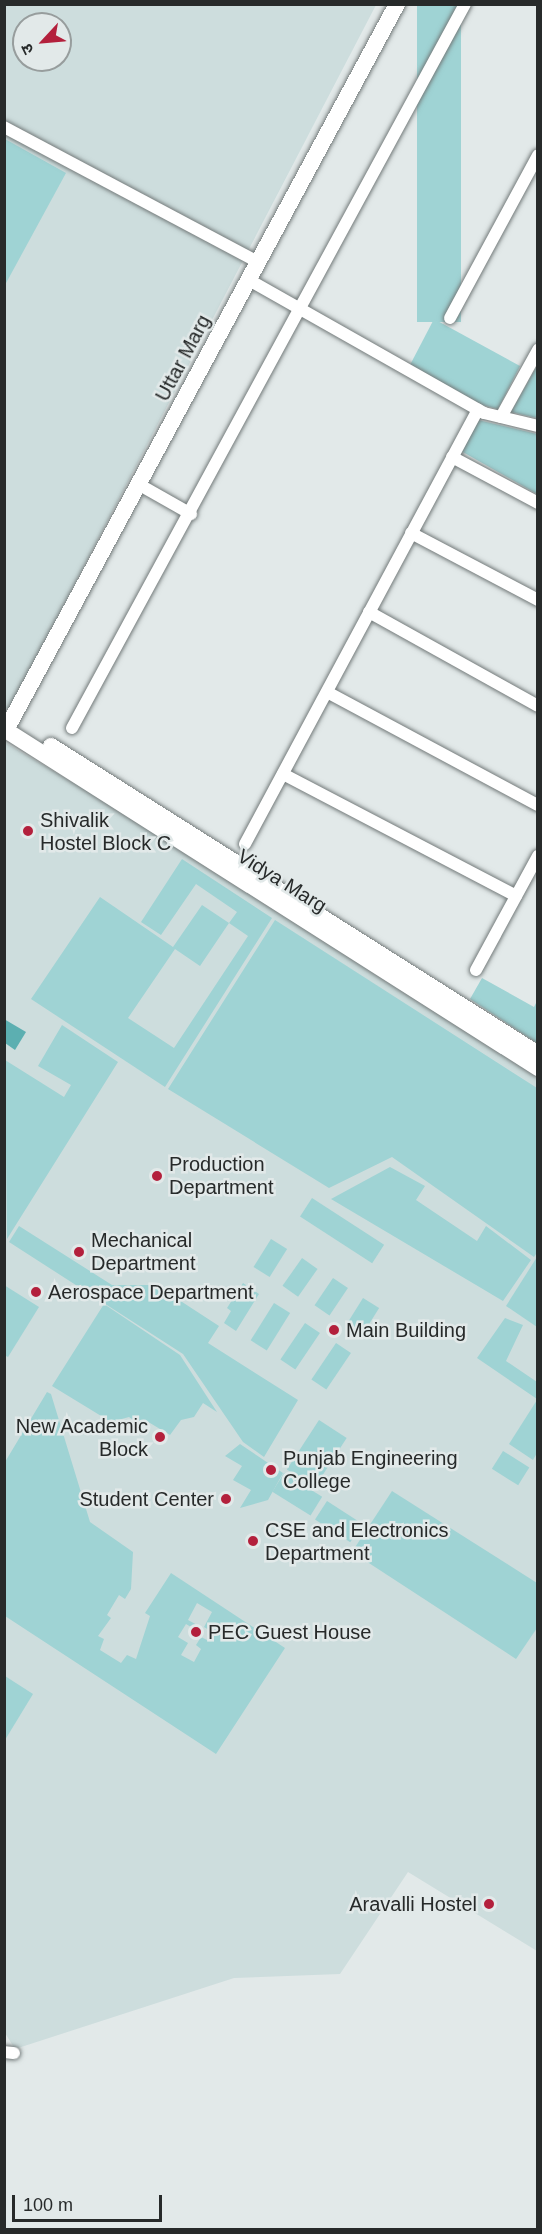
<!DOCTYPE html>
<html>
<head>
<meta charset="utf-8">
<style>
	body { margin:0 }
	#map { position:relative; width:542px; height:2234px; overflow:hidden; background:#e2e9e9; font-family:Helvetica,"Noto Sans Devanagari",sans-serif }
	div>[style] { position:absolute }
	.built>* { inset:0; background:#cddddd }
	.green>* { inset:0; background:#9fd3d4; transform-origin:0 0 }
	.water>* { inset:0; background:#5cafb1 }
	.roads { filter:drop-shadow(0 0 2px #737a7a) drop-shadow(0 0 2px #737a7a) }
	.minor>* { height:12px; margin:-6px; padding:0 6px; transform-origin:6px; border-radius:6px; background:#fff }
	.secondary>* { height:16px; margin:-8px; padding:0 8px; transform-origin:8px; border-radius:8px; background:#fff }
	.dots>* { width:16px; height:16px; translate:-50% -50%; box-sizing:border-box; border:3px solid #e2e9e9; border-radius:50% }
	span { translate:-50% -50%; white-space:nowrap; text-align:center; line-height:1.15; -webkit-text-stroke:5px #e2e9e9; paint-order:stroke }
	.street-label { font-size:20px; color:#272a2a }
	.poi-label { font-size:20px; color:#272a2a }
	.left { translate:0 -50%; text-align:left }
	.right { translate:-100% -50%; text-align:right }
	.frame { position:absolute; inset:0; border:6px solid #272a2a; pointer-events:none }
	.north { position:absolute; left:12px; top:12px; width:60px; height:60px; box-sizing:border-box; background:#e2e9e9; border:2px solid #979d9d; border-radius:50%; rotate:244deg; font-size:16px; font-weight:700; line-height:24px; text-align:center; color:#272a2a }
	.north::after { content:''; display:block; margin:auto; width:21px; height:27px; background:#b3203c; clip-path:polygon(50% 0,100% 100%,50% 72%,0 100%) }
	.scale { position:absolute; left:12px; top:2195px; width:150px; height:27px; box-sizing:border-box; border:3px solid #272a2a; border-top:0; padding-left:8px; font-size:18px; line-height:21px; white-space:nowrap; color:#272a2a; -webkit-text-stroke:4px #e2e9e9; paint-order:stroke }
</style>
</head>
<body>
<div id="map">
	<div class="built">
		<i style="clip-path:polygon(evenodd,4px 5px,376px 5px,9px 710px,4px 707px,4px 5px,24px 24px,60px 24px,60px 60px,24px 60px,24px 24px)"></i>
		<i style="clip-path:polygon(4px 742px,282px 906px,537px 1068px,537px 1951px,408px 1872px,340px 1974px,234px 1978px,15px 2049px,5px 2033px)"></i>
	</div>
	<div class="green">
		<i style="left:417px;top:5px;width:44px;height:317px"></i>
		<i style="clip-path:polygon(5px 139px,66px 173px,5px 285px)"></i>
		<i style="clip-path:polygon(434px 319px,520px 366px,498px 409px,482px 405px,410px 365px)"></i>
		<i style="clip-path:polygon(537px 366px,537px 418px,511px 412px)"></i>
		<i style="clip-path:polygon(478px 420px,537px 434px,537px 494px,461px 451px)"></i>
		<i style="clip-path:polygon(evenodd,182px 859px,272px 918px,165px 1087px,31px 999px,100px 897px,173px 947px,202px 905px,229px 923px,237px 912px,196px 884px,161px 935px,141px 922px,182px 859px,229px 923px,248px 936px,174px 1048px,128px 1018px,175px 949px,200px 966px,229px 923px)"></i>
		<i style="clip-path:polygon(275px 920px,537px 1088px,538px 1251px,534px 1257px,392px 1157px,329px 1188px,168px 1089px)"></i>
		<i style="clip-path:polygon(482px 978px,534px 1007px,537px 1001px,537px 1043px,470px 999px)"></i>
		<i style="clip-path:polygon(62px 1025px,118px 1062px,7px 1239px,5px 1060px,64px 1097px,71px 1085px,38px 1066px)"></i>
		<i style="clip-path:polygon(390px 1167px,425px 1186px,416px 1200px,477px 1241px,486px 1226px,531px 1260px,503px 1301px,331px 1199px)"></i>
		<i style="left:312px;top:1198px;width:86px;height:22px;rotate:33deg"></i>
		<i style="clip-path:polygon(19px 1226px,112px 1285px,156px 1285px,219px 1326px,208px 1343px,298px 1400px,264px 1457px,243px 1442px,183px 1354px,9px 1242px)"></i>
		<i style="left:271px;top:1239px;width:19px;height:33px;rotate:32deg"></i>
		<i style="clip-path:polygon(537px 1257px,538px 1327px,537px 1327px,506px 1306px)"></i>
		<i style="left:302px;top:1258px;width:19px;height:34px;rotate:35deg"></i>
		<i style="left:333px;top:1278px;width:18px;height:33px;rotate:34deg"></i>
		<i style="clip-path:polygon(243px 1283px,259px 1294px,236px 1331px,224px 1323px,231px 1311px,227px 1308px)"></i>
		<i style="clip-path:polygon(4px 1285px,39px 1307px,8px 1357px,4px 1355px)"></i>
		<i style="left:363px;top:1298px;width:19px;height:33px;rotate:32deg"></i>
		<i style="left:274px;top:1303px;width:19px;height:44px;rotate:32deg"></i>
		<i style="clip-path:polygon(104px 1304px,180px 1355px,217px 1412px,203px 1403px,194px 1417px,181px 1420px,170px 1435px,145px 1420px,141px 1425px,129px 1417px,111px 1422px,52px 1386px)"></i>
		<i style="clip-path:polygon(505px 1318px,523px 1325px,506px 1361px,537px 1382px,537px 1399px,477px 1358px)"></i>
		<i style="left:305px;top:1323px;width:18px;height:44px;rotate:34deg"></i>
		<i style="left:336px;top:1343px;width:18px;height:44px;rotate:34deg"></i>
		<i style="clip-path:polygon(evenodd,47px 1392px,51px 1394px,90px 1522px,133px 1552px,131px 1589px,125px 1599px,119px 1595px,107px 1615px,111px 1618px,98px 1636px,104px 1639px,100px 1650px,121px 1663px,127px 1655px,136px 1659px,150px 1616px,145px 1613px,171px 1573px,285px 1648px,216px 1754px,5px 1616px,5px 1462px,47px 1392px,197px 1603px,212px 1612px,204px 1627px,214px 1633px,209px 1641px,201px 1637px,196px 1645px,201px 1649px,194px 1662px,181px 1655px,188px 1643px,178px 1637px,186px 1624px,196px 1630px,199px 1626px,188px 1620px,197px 1603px)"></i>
		<i style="clip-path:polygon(537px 1400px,537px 1453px,533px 1460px,509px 1444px)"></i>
		<i style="left:319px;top:1420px;width:33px;height:59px;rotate:33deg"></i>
		<i style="clip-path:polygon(240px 1444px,283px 1473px,268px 1500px,240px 1508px,251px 1490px,233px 1480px,242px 1466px,225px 1456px)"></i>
		<i style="left:503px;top:1451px;width:31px;height:21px;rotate:32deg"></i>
		<i style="left:284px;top:1473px;width:45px;height:22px;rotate:32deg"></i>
		<i style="clip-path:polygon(392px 1491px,537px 1583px,537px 1628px,516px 1659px,352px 1552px)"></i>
		<i style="left:327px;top:1501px;width:42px;height:22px;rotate:33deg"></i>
		<i style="clip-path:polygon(5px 1676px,33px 1694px,5px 1740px)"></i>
	</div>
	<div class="water">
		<i style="clip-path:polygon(4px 1019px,26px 1032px,15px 1050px,5px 1043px)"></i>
	</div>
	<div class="roads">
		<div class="minor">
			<i style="left:4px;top:127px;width:288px;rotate:28deg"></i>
			<i style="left:249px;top:280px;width:270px;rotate:29.5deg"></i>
			<i style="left:484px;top:413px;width:56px;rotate:13.5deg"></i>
			<i style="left:450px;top:318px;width:185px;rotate:-61.6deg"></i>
			<i style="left:501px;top:417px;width:77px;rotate:-61.1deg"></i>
			<i style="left:452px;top:457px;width:98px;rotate:28.1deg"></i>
			<i style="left:138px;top:484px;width:61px;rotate:29.5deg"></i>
			<i style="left:411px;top:533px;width:144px;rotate:27.8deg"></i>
			<i style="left:369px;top:612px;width:193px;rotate:29.1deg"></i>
			<i style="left:327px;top:692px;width:239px;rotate:28.2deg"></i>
			<i style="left:72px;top:728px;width:824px;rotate:-61.51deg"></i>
			<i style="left:283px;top:774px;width:263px;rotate:27.6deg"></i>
			<i style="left:245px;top:844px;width:493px;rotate:-61.8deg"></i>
			<i style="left:476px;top:970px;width:130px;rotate:-61.5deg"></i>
			<i style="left:4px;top:2052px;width:10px;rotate:6deg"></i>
		</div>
		<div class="secondary">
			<i style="left:4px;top:729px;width:633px;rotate:32.41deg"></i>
			<i style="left:6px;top:730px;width:825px;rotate:-61.69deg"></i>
			<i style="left:51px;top:746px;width:576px;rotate:32.31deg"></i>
		</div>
	</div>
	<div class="dots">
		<i style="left:28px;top:831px;background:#b3203c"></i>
		<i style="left:157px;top:1176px;background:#b3203c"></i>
		<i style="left:79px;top:1252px;background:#b3203c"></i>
		<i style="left:36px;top:1292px;background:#b3203c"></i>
		<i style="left:334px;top:1330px;background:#b3203c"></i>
		<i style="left:160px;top:1437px;background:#b3203c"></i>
		<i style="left:271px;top:1470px;background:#b3203c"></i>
		<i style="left:226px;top:1499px;background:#b3203c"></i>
		<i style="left:253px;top:1541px;background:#b3203c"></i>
		<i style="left:196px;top:1632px;background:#b3203c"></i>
		<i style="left:489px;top:1904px;background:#b3203c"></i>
	</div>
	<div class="street-label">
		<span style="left:183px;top:358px;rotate:-62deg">Uttar Marg</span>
		<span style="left:282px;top:881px;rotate:32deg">Vidya Marg</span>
	</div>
	<div class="poi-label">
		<span class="left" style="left:40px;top:832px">Shivalik<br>Hostel Block C</span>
		<span class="left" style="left:169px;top:1176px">Production<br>Department</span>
		<span class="left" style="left:91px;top:1252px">Mechanical<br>Department</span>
		<span class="left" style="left:48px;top:1292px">Aerospace Department</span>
		<span class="left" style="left:346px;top:1330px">Main Building</span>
		<span class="right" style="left:148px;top:1438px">New Academic<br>Block</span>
		<span class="left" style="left:283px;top:1470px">Punjab Engineering<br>College</span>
		<span class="right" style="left:214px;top:1499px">Student Center</span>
		<span class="left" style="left:265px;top:1542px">CSE and Electronics<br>Department</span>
		<span class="left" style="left:208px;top:1632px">PEC Guest House</span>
		<span class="right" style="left:477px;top:1904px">Aravalli Hostel</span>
	</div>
	<div class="frame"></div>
	<div class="north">उ</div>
	<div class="scale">100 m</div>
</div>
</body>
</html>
